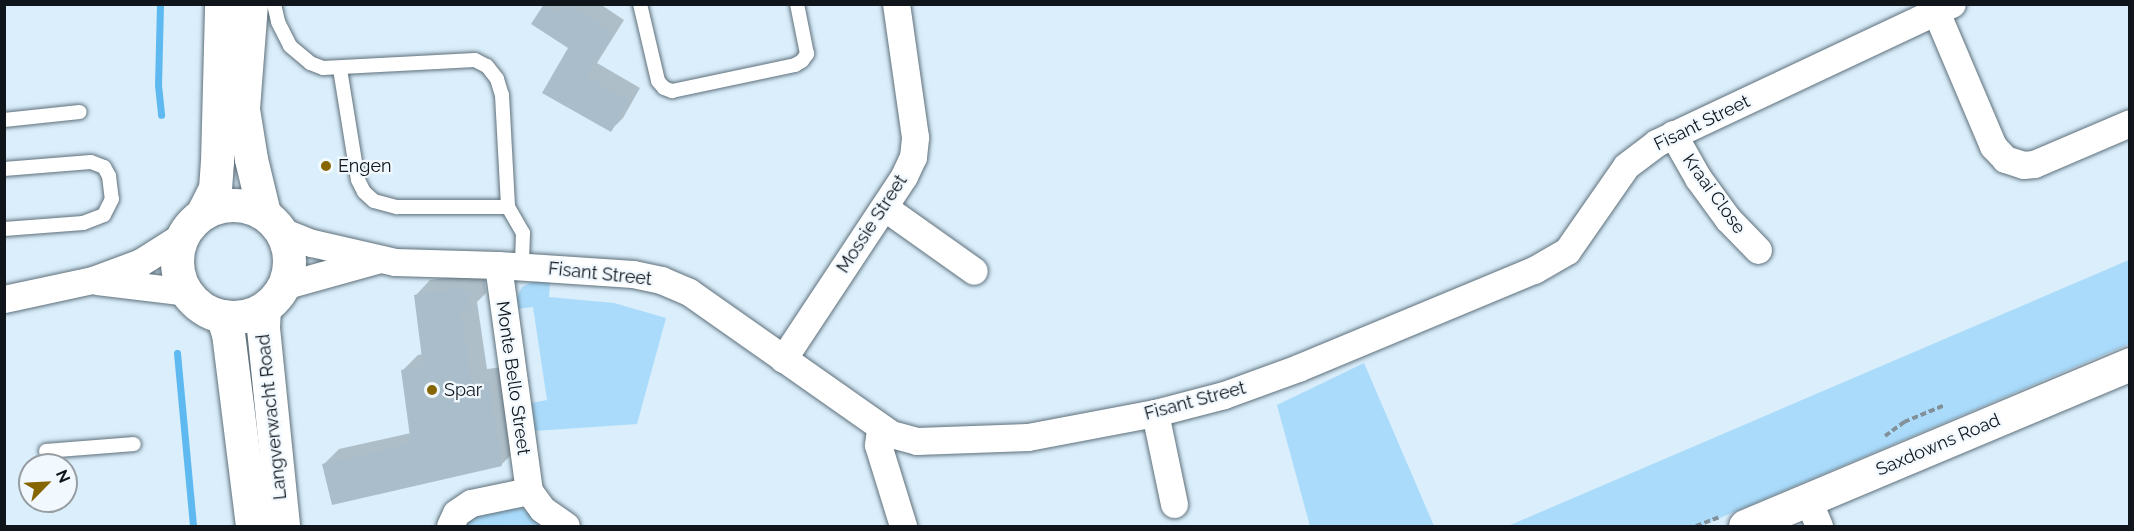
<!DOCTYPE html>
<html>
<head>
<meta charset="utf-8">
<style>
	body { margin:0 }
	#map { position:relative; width:2134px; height:531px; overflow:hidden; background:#daeefb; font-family:Raleway,sans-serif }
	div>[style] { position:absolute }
	.green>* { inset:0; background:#aadbfb }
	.shadow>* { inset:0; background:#0003 }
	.stream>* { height:7px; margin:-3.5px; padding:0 3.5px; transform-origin:3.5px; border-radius:3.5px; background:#5db9ef }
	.building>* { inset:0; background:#aabdca }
	.path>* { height:4px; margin-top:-2px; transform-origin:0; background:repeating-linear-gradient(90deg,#829099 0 6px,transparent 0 9px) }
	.roads { filter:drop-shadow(0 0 2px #5e707b) drop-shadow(0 0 2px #5e707b) }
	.lane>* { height:14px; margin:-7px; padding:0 7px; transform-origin:7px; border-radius:7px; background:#fff }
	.street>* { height:27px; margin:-13.5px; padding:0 13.5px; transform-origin:13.5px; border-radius:13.5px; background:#fff }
	.secondary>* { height:33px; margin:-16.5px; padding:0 16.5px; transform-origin:16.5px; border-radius:16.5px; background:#fff }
	.secondary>.ring { margin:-16.5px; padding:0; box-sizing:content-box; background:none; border:33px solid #fff; border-radius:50% }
	.dots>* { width:16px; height:16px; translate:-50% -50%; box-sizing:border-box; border:3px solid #f1f9ff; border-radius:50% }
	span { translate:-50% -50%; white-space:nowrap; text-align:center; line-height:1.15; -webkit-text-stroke:4.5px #f1f9ff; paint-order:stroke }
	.street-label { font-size:18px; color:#0f151a }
	.poi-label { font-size:18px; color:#0f151a }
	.left { translate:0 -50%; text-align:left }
	.frame { position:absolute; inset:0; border:6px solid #0f151a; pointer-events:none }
	.north { position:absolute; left:18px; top:453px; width:60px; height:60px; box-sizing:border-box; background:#f1f9ff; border:2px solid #979ea3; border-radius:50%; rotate:66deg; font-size:16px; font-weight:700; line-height:24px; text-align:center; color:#0f151a }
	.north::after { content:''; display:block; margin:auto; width:21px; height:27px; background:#866600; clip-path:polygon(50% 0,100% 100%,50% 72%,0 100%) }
</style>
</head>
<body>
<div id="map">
	<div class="green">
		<i style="clip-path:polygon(2129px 260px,2129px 344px,1701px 526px,1508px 526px)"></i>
		<i style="clip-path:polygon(534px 281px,550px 281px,549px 297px,614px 303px,666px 318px,637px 424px,534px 431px,531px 403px,547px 400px,533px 307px,517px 309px,517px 297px,522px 287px)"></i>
		<i style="clip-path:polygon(1364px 363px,1434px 526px,1310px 526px,1277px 405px)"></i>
		<i style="clip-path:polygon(515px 504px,547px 526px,460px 526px,468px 515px)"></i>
	</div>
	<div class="shadow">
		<i style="clip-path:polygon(546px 4px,600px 4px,624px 20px,597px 63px,640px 88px,623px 118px,611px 130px,570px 48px,534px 24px)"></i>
		<i style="clip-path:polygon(476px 273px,484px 277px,486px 293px,477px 302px,487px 369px,504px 367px,516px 450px,501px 465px,324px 464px,339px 449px,411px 433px,402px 371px,418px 355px,423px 354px,415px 296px,430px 280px)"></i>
	</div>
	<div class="stream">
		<i style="left:160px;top:4px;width:81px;rotate:91.4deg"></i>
		<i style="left:158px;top:85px;width:30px;rotate:84deg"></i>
		<i style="left:177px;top:353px;width:174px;rotate:84.7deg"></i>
	</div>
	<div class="building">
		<i style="clip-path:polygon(544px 4px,557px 12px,562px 4px,570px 4px,613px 33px,586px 76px,629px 100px,611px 132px,542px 93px,568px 48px,531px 24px)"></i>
		<i style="clip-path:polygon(460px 288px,469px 293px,471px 310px,461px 312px,472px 384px,489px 381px,502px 466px,332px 505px,322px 464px,411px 444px,401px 370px,423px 366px,414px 295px)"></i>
	</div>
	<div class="path">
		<i style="left:1885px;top:436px;width:24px;rotate:-36deg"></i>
		<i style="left:1904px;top:422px;width:44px;rotate:-22.5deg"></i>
		<i style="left:1696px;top:526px;width:25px;rotate:-21deg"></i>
	</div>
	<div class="roads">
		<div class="lane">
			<i style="left:274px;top:4px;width:18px;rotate:77deg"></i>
			<i style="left:278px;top:22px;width:27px;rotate:63deg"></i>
			<i style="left:290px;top:46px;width:26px;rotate:40deg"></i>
			<i style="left:310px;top:63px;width:14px;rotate:21deg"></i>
			<i style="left:323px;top:68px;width:152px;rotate:-3deg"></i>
			<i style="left:475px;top:60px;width:13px;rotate:27deg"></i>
			<i style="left:487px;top:66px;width:16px;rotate:52deg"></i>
			<i style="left:497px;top:79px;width:17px;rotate:73deg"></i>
			<i style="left:502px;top:95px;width:112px;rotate:86.9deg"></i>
			<i style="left:508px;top:207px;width:30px;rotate:60deg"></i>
			<i style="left:523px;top:233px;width:34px;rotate:92deg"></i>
			<i style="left:640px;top:4px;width:79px;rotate:76.8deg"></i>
			<i style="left:658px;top:81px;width:9px;rotate:49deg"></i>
			<i style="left:664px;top:88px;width:9px;rotate:21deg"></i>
			<i style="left:672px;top:91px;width:126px;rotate:-11.9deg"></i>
			<i style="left:795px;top:65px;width:8px;rotate:-30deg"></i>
			<i style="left:802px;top:61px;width:9px;rotate:-54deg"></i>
			<i style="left:807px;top:54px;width:51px;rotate:-101.3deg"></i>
			<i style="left:340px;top:69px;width:112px;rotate:80.8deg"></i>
			<i style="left:358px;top:180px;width:13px;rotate:63deg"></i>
			<i style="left:364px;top:192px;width:13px;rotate:42deg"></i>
			<i style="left:374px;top:201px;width:24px;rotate:15deg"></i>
			<i style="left:397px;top:207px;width:111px"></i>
			<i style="left:4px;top:120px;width:76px;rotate:-6deg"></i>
			<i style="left:4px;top:169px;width:87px;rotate:-4.6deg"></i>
			<i style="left:91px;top:162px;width:14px;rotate:21deg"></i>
			<i style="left:104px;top:167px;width:10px;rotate:61deg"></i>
			<i style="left:109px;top:176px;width:23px;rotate:83deg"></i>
			<i style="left:112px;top:199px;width:18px;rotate:117deg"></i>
			<i style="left:104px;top:215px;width:22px;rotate:159deg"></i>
			<i style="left:83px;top:223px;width:79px;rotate:175.7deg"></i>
			<i style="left:46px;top:451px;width:88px;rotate:-4.5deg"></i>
		</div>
		<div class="street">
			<i style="left:1937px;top:14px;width:143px;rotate:67deg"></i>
			<i style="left:1993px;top:146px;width:18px;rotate:47deg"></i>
			<i style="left:2005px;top:159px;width:19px;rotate:18deg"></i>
			<i style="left:2023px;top:165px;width:11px;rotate:-5deg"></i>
			<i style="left:2034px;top:164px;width:104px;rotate:-23.1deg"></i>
			<i style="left:1673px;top:134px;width:51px;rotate:60.4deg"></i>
			<i style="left:1698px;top:178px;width:51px;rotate:53.8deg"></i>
			<i style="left:1728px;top:219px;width:43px;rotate:45.9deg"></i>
			<i style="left:884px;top:207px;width:110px;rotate:35.4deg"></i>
			<i style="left:279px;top:230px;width:35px;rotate:22deg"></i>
			<i style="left:312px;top:243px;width:85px;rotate:12.9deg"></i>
			<i style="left:395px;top:262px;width:103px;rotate:1.7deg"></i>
			<i style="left:498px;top:265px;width:135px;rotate:3.8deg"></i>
			<i style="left:633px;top:274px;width:29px;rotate:12deg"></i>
			<i style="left:661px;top:280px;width:30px;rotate:23deg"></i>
			<i style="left:689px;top:292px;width:247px;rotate:35.1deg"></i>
			<i style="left:891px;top:434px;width:27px;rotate:15deg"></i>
			<i style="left:917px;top:441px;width:111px;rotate:-2.1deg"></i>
			<i style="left:1028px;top:437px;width:129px;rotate:-10.7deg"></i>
			<i style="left:1155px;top:413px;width:71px;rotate:-14.6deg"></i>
			<i style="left:1224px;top:395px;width:79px;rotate:-20deg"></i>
			<i style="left:1298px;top:368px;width:256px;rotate:-22.6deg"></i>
			<i style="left:1534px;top:270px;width:38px;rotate:-30deg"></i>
			<i style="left:1567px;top:251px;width:103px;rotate:-55.2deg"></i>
			<i style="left:1626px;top:166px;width:38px;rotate:-37deg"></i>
			<i style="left:1656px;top:143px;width:327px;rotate:-25.2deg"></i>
			<i style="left:498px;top:265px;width:228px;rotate:82.2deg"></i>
			<i style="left:529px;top:491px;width:22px;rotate:54deg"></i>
			<i style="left:542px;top:509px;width:29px;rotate:35deg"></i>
			<i style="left:97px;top:281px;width:90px;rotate:7deg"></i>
			<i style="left:283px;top:286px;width:97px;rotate:-15.6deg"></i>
			<i style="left:4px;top:299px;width:91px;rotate:-12.1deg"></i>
			<i style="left:93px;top:280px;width:51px;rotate:-20.6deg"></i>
			<i style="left:141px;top:262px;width:49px;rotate:-32.4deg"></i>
			<i style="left:783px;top:359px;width:219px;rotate:-56.5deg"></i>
			<i style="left:904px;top:176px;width:21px;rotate:-65deg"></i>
			<i style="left:913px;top:157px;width:20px;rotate:-84deg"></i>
			<i style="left:915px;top:137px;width:134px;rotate:-98.1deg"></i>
			<i style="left:1155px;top:413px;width:93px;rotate:78.2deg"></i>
			<i style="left:880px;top:429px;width:16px;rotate:97deg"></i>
			<i style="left:878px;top:445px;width:85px;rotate:72.8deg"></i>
			<i style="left:1808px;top:500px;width:28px;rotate:67deg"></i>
			<i style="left:450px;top:526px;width:14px;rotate:-65deg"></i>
			<i style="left:456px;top:513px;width:18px;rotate:-34deg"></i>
			<i style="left:471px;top:503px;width:59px;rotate:-11.7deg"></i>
		</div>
		<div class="secondary">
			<i style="left:251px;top:4px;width:105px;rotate:94.4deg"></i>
			<i style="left:243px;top:109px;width:51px;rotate:80.9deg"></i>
			<i style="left:251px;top:159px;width:56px;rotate:76.5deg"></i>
			<i class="ring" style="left:177px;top:205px;width:79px;height:79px"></i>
			<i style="left:202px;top:214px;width:28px;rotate:-63deg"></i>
			<i style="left:215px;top:189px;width:27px;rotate:-86deg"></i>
			<i style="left:217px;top:162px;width:158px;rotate:-88.5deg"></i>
			<i style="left:264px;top:308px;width:20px;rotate:93deg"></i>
			<i style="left:263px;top:328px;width:199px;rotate:84.2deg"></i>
			<i style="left:222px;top:316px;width:18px;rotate:71deg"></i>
			<i style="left:228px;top:333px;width:194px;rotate:82.9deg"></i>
			<i style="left:1745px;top:526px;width:418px;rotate:-22.8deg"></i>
		</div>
	</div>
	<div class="dots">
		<i style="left:326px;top:166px;background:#866600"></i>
		<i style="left:432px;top:390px;background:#866600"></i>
	</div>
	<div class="street-label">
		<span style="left:1702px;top:123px;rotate:-26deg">Fisant Street</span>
		<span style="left:1714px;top:194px;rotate:54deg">Kraai Close</span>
		<span style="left:872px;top:224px;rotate:-57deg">Mossie Street</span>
		<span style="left:600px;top:274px;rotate:6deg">Fisant Street</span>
		<span style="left:513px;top:378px;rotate:82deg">Monte Bello Street</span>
		<span style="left:1195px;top:401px;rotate:-15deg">Fisant Street</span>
		<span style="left:272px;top:417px;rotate:-96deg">Langverwacht Road</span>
		<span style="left:1938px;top:445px;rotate:-23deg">Saxdowns Road</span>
	</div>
	<div class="poi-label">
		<span class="left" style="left:338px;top:166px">Engen</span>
		<span class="left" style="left:444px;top:390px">Spar</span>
	</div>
	<div class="frame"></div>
	<div class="north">N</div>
</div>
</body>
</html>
